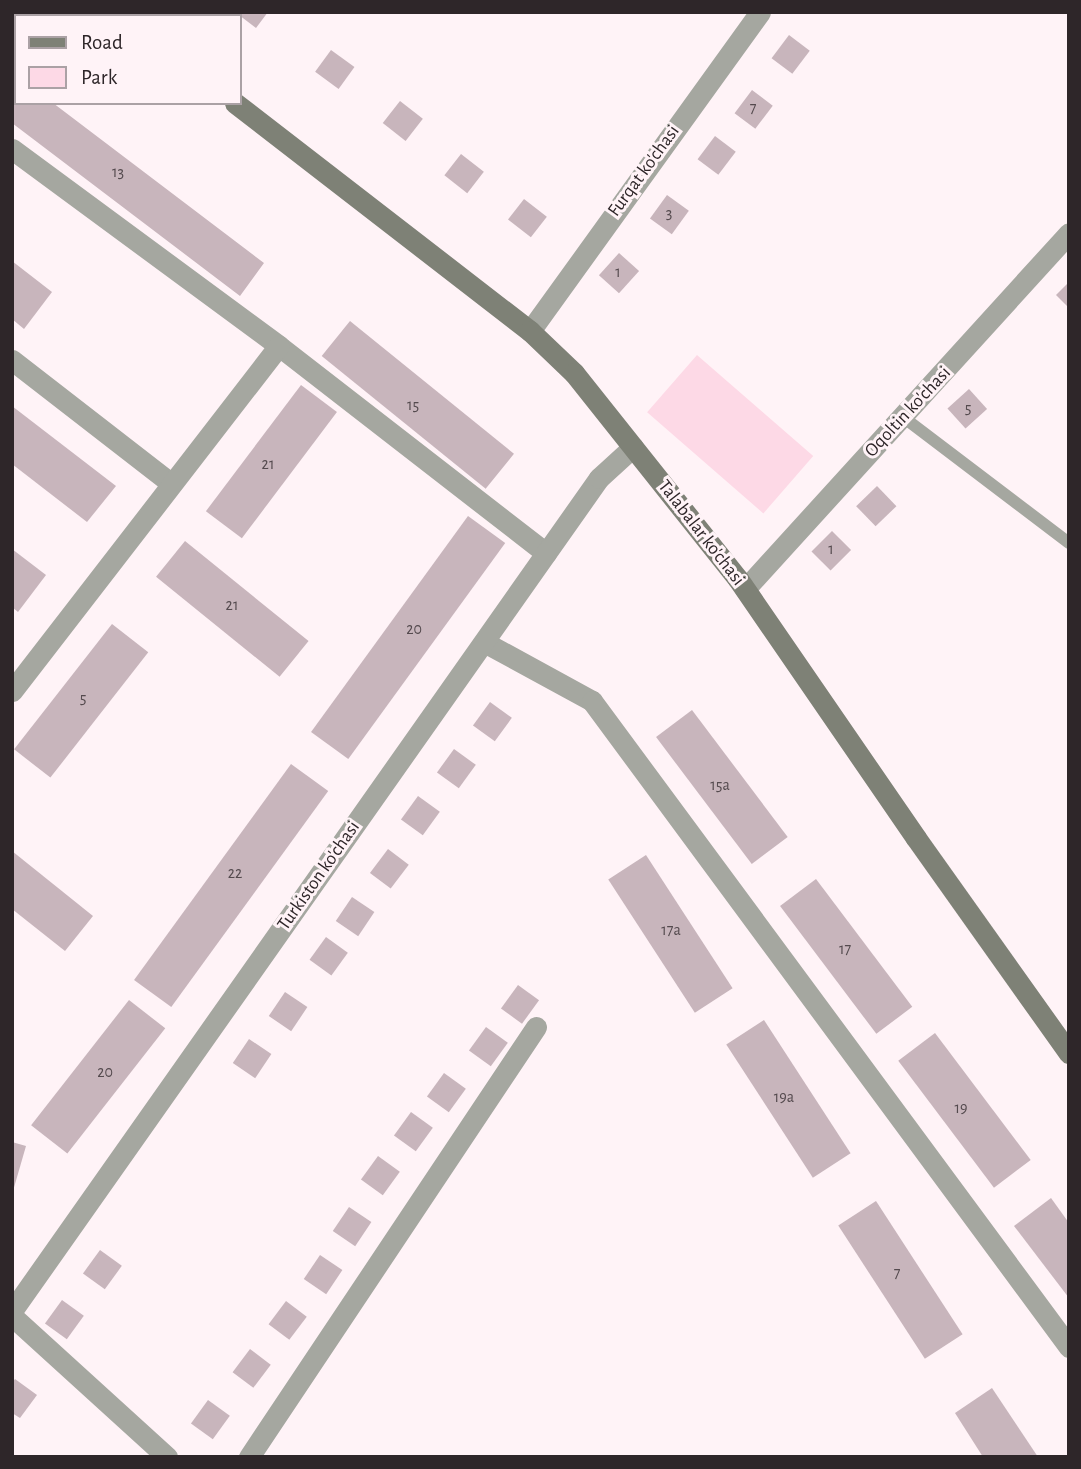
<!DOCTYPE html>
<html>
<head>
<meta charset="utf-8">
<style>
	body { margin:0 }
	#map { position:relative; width:1081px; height:1469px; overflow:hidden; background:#fff3f7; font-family:"Alegreya Sans",sans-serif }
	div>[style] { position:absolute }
	.green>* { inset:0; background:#fdd9e6; transform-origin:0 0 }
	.building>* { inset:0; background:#c8b5bc; transform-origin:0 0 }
	.lane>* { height:12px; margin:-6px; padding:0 6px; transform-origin:6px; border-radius:6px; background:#a5a7a0 }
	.street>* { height:21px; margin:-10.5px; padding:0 10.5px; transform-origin:10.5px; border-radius:10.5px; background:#a5a7a0 }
	.secondary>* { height:21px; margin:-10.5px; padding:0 10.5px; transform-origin:10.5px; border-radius:10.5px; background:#7e8176 }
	span { translate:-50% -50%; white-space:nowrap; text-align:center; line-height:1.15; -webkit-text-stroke:6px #fff3f7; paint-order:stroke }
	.number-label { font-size:16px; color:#544a4e }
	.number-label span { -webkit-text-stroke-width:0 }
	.street-label { font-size:19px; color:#2e2629 }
	.frame { position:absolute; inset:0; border:14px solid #2e2629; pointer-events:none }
	.legend { position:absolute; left:14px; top:14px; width:228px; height:91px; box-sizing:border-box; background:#fff3f7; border:2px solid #aba1a5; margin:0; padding:9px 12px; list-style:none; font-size:21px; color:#2e2629 }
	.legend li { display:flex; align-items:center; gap:14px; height:35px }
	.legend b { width:35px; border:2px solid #aba1a5 }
</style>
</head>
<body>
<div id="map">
	<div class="green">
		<i style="left:697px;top:355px;width:154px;height:76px;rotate:41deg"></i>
	</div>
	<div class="building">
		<i style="clip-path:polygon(235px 12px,268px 12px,256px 28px)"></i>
		<i style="left:789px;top:35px;width:26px;height:29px;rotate:37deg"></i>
		<i style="left:331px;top:50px;width:29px;height:27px;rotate:36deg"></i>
		<i style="clip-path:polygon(12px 72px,16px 75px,16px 103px,53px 103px,264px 263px,240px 296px,12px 123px)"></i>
		<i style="left:752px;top:90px;width:26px;height:29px;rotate:37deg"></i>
		<i style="left:400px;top:101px;width:29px;height:28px;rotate:38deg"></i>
		<i style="left:715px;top:136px;width:26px;height:29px;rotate:37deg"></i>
		<i style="left:461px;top:154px;width:29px;height:27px;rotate:38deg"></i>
		<i style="left:667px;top:195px;width:27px;height:29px;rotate:36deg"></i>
		<i style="left:524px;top:199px;width:29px;height:26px;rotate:38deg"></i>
		<i style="left:619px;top:253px;width:27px;height:30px;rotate:42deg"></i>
		<i style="clip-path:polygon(12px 261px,52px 292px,24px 329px,12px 319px)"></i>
		<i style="clip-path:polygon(1069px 282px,1069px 308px,1056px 295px)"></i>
		<i style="left:350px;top:321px;width:211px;height:45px;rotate:39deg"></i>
		<i style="left:301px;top:385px;width:45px;height:158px;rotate:37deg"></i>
		<i style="left:969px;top:389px;width:27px;height:29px;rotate:48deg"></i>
		<i style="clip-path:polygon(12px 406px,116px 486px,87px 522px,12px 464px)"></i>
		<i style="left:877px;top:486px;width:28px;height:29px;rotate:46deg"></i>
		<i style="left:468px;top:516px;width:46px;height:267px;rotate:36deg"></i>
		<i style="left:832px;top:531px;width:27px;height:29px;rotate:45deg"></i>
		<i style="left:185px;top:541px;width:159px;height:46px;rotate:39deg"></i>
		<i style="clip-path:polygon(12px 549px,46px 575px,18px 612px,12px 607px)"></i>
		<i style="left:112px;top:624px;width:46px;height:159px;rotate:38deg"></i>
		<i style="left:490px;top:702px;width:27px;height:29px;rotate:36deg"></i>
		<i style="left:692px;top:710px;width:159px;height:45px;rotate:53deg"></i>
		<i style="left:454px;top:749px;width:27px;height:29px;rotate:36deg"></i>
		<i style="left:291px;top:764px;width:46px;height:267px;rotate:36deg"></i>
		<i style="left:418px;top:796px;width:27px;height:29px;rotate:36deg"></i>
		<i style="left:388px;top:849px;width:26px;height:30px;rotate:37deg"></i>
		<i style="clip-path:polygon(12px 851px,93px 916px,65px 951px,12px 909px)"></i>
		<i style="left:646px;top:855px;width:159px;height:45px;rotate:57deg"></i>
		<i style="left:816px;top:879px;width:160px;height:45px;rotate:53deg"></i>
		<i style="left:352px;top:897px;width:27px;height:29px;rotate:34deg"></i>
		<i style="left:326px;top:937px;width:27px;height:28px;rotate:36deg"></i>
		<i style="left:518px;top:985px;width:26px;height:29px;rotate:36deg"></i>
		<i style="left:285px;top:992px;width:27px;height:29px;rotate:34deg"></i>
		<i style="left:129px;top:1000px;width:46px;height:159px;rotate:38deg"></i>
		<i style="left:764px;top:1020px;width:159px;height:45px;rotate:57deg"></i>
		<i style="left:486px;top:1027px;width:27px;height:29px;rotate:36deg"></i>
		<i style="left:935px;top:1033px;width:159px;height:46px;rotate:53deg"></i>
		<i style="left:249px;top:1039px;width:27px;height:29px;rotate:34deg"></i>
		<i style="left:444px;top:1073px;width:27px;height:29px;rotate:36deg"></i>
		<i style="left:411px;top:1112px;width:27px;height:29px;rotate:36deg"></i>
		<i style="clip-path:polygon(12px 1142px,26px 1146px,13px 1191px,12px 1191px)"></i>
		<i style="left:378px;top:1156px;width:27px;height:29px;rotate:36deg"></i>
		<i style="clip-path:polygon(1051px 1198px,1069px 1223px,1069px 1298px,1014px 1226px)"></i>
		<i style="left:876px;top:1201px;width:159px;height:45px;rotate:57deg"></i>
		<i style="left:349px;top:1207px;width:27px;height:29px;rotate:34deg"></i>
		<i style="left:100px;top:1250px;width:27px;height:29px;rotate:36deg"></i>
		<i style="left:320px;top:1255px;width:27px;height:29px;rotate:34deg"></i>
		<i style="left:62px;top:1300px;width:27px;height:29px;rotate:36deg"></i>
		<i style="left:286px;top:1301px;width:26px;height:29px;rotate:37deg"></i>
		<i style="left:250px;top:1349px;width:26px;height:29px;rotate:37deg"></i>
		<i style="clip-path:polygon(15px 1379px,37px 1395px,20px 1418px,12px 1413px,12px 1383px)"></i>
		<i style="clip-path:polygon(992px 1388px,1038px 1457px,983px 1457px,955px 1413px)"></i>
		<i style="left:208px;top:1400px;width:27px;height:29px;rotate:36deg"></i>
	</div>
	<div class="lane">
		<i style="left:903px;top:417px;width:208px;rotate:37.2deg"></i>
	</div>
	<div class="street">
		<i style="left:12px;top:149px;width:332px;rotate:36.4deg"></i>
		<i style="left:279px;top:346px;width:338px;rotate:37.8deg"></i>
		<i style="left:530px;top:331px;width:393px;rotate:-54.2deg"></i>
		<i style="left:12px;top:360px;width:202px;rotate:37.8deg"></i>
		<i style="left:745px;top:589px;width:481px;rotate:-47.7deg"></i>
		<i style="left:484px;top:642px;width:123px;rotate:28.6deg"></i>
		<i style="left:592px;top:701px;width:803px;rotate:53.56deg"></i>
		<i style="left:12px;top:691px;width:436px;rotate:-52.3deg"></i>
		<i style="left:12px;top:1311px;width:1019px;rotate:-54.83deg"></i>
		<i style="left:599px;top:478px;width:46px;rotate:-42.4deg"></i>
		<i style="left:12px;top:1316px;width:210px;rotate:42.3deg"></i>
		<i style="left:249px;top:1457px;width:517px;rotate:-56.28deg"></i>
	</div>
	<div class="secondary">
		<i style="left:117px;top:12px;width:6px;rotate:39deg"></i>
		<i style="left:235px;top:103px;width:373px;rotate:37.7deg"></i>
		<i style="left:530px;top:331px;width:61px;rotate:43.7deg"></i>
		<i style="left:574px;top:373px;width:263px;rotate:51.5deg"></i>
		<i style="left:738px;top:579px;width:314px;rotate:55.5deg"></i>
		<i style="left:916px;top:838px;width:264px;rotate:54.6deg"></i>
	</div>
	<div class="number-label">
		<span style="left:753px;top:108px">7</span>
		<span style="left:118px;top:172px">13</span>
		<span style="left:669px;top:213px">3</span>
		<span style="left:618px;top:272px">1</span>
		<span style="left:413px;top:405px">15</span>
		<span style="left:968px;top:408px">5</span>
		<span style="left:268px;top:464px">21</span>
		<span style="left:831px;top:549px">1</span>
		<span style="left:232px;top:605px">21</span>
		<span style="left:414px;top:629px">20</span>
		<span style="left:83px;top:698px">5</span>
		<span style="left:720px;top:785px">15a</span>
		<span style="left:235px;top:873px">22</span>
		<span style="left:671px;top:930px">17a</span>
		<span style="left:845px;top:949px">17</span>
		<span style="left:105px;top:1072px">20</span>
		<span style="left:784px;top:1097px">19a</span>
		<span style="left:961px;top:1108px">19</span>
		<span style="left:897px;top:1273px">7</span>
	</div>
	<div class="street-label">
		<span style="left:644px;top:171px;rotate:-54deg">Furqat ko'chasi</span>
		<span style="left:908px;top:412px;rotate:-47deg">Oqoltin ko'chasi</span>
		<span style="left:701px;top:533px;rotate:52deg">Talabalar ko'chasi</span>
		<span style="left:319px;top:876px;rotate:-55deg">Turkiston ko'chasi</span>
	</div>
	<div class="frame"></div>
	<ul class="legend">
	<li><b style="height:9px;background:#7e8176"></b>Road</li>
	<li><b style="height:19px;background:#fdd9e6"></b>Park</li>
	</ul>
</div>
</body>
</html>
